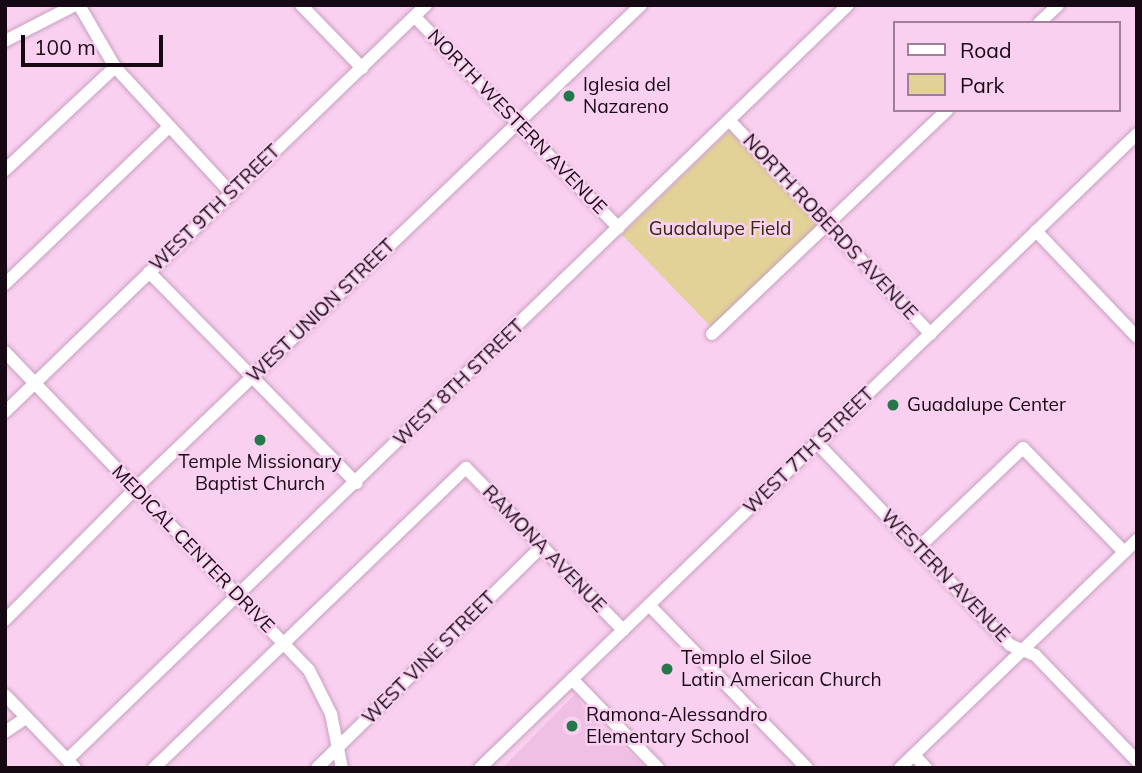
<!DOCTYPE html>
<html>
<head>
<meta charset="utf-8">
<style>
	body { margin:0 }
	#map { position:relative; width:1142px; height:773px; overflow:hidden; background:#fad0f0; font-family:Mulish,sans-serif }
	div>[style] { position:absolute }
	.built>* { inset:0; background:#f0c0e4 }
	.green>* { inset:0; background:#e2d297; transform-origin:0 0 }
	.roads { filter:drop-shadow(0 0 2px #c8a0be) drop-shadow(0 0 2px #c8a0be) }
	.minor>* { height:12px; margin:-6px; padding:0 6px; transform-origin:6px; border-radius:6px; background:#fff }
	.dots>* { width:19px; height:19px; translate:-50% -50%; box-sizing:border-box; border:4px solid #fad0f0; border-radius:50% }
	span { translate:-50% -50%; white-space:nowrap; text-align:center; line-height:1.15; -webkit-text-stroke:5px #fad0f0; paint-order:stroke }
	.poi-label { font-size:19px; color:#160914 }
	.left { translate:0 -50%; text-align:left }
	.street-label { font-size:19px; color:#160914 }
	.park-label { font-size:19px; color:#332b0a }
	.frame { position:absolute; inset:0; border:7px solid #160914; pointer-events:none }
	.legend { position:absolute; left:893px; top:21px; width:228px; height:91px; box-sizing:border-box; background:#fad0f0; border:2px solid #9f8098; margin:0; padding:9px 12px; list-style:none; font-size:21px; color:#160914 }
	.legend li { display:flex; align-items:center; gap:14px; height:35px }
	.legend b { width:35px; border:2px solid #9f8098 }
	.scale { position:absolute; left:21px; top:35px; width:142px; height:32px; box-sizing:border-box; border:4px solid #160914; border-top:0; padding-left:9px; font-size:21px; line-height:24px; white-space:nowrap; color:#160914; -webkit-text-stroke:5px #fad0f0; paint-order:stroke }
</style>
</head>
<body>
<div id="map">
	<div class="built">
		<i style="clip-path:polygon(575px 694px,588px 714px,646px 768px,502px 768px)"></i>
	</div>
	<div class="green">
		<i style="left:729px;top:131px;width:129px;height:149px;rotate:46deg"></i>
	</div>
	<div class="roads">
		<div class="minor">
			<i style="left:79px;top:5px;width:72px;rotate:59.9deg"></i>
			<i style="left:115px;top:67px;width:170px;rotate:47.4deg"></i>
			<i style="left:301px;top:5px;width:88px;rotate:45.9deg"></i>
			<i style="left:415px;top:17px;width:293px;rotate:46deg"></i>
			<i style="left:1039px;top:23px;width:26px;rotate:-43deg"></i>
			<i style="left:5px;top:41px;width:79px;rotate:-27.2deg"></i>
			<i style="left:729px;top:120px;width:294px;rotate:46.7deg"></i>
			<i style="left:5px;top:170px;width:151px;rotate:-43.1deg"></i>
			<i style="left:1036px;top:231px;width:146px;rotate:46.4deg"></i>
			<i style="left:149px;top:272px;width:296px;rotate:45.5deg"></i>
			<i style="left:5px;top:284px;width:227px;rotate:-43.8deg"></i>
			<i style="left:712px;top:334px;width:325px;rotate:-43.6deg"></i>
			<i style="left:5px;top:352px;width:440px;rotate:46.3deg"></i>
			<i style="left:309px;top:670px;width:49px;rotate:63.4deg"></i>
			<i style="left:331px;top:714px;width:55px;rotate:78.5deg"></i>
			<i style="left:5px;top:412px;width:586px;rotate:-44.03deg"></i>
			<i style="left:817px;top:443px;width:279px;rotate:46.3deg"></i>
			<i style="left:1010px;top:645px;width:27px;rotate:22deg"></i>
			<i style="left:1035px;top:655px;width:147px;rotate:46.1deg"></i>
			<i style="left:918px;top:548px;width:145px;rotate:-43.6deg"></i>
			<i style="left:1023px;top:448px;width:145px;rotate:45.8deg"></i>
			<i style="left:649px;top:605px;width:227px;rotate:45.9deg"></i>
			<i style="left:5px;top:620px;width:185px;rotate:-45.2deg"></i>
			<i style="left:135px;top:489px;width:700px;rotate:-43.73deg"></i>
			<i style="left:572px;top:679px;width:124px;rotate:46deg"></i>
			<i style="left:5px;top:695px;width:101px;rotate:46.2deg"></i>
			<i style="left:5px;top:732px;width:25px;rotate:-34deg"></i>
			<i style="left:914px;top:755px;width:18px;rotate:47deg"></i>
			<i style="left:69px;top:758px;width:1083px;rotate:-44.03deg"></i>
			<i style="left:154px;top:768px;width:433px;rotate:-43.9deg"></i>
			<i style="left:466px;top:468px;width:226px;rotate:45.9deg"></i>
			<i style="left:317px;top:768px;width:313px;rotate:-44.6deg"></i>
			<i style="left:480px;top:768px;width:913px;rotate:-43.98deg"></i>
			<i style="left:900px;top:768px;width:329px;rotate:-43.9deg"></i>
		</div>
	</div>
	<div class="dots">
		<i style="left:569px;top:96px;background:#25784a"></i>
		<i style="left:893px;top:405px;background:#25784a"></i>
		<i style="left:260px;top:440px;background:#25784a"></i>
		<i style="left:667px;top:669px;background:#25784a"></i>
		<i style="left:572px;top:726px;background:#25784a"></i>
	</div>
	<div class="poi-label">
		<span class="left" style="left:583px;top:96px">Iglesia del<br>Nazareno</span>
		<span class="left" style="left:907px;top:405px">Guadalupe Center</span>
		<span style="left:260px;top:473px">Temple Missionary<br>Baptist Church</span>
		<span class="left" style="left:681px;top:669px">Templo el Siloe<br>Latin American Church</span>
		<span class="left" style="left:586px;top:726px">Ramona-Alessandro<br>Elementary School</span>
	</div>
	<div class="street-label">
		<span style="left:517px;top:122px;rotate:46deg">NORTH WESTERN AVENUE</span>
		<span style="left:215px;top:208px;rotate:-44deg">WEST 9TH STREET</span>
		<span style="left:830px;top:227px;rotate:47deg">NORTH ROBERDS AVENUE</span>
		<span style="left:321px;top:311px;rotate:-44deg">WEST UNION STREET</span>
		<span style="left:459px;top:383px;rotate:-44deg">WEST 8TH STREET</span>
		<span style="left:809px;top:451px;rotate:-44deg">WEST 7TH STREET</span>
		<span style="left:193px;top:549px;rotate:46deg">MEDICAL CENTER DRIVE</span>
		<span style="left:544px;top:549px;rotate:46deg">RAMONA AVENUE</span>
		<span style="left:945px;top:576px;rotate:46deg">WESTERN AVENUE</span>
		<span style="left:429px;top:658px;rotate:-45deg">WEST VINE STREET</span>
	</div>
	<div class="park-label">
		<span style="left:720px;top:229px">Guadalupe Field</span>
	</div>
	<div class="frame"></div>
	<ul class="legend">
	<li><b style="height:9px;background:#fff"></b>Road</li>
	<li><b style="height:19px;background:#e2d297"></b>Park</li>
	</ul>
	<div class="scale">100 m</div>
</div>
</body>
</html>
